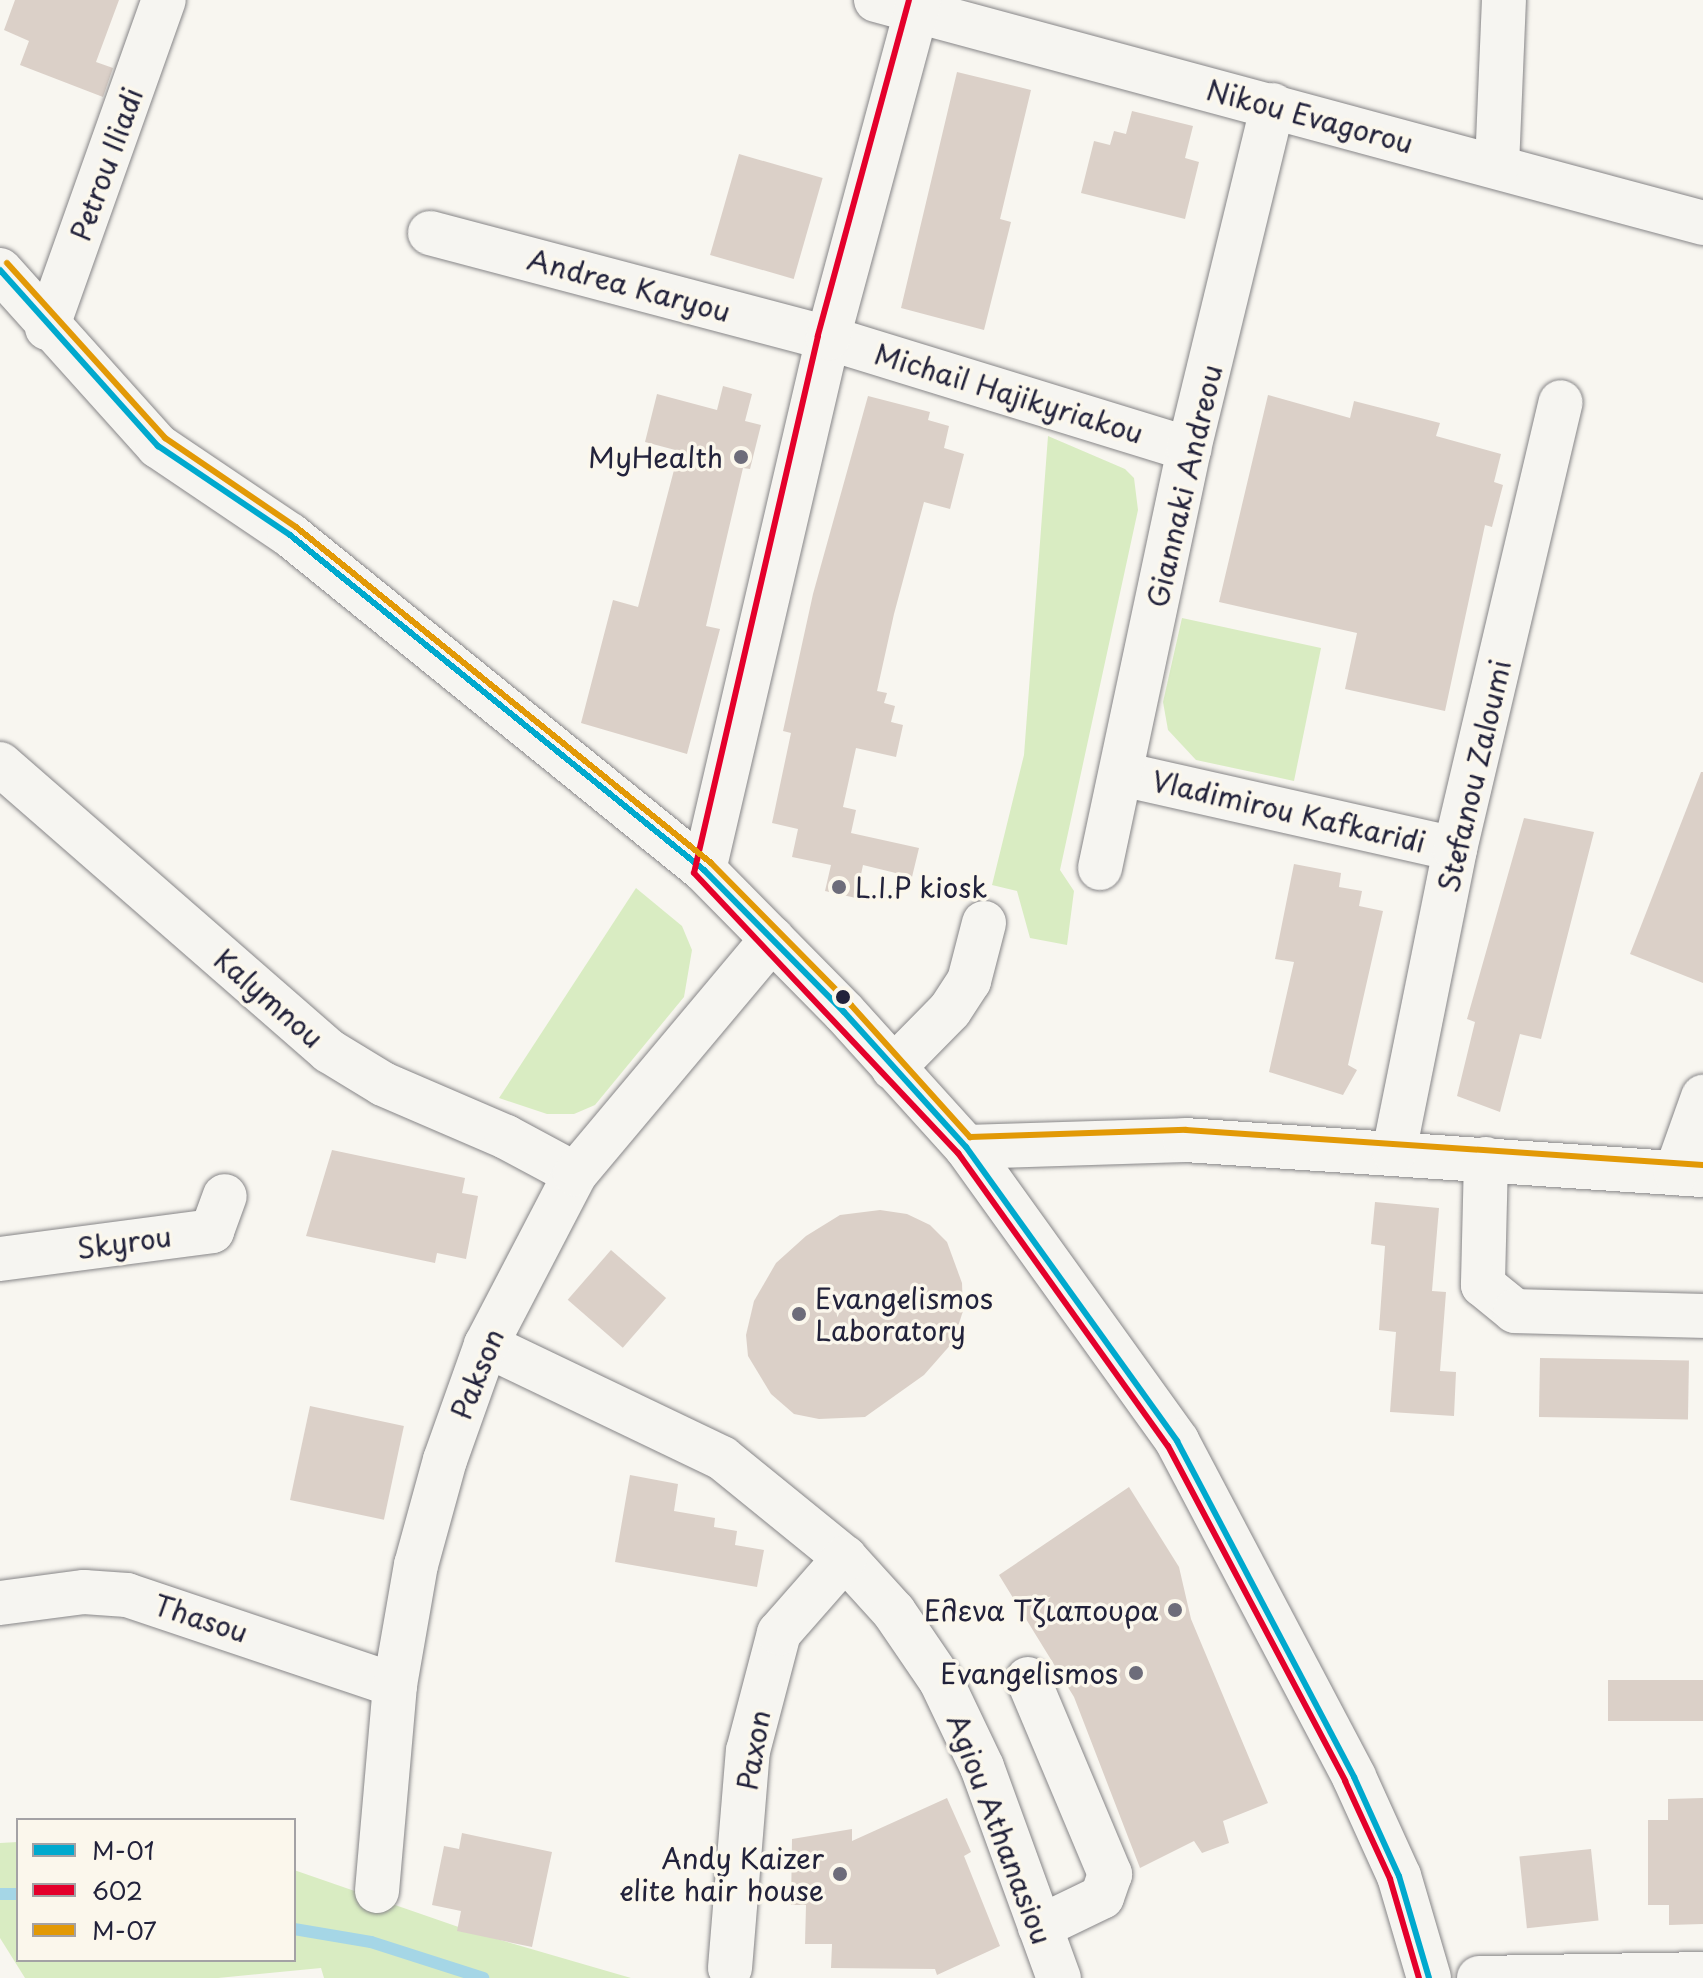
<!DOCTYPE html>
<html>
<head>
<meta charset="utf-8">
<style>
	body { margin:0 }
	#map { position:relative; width:1703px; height:1978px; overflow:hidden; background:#f8f6f0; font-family:"Playpen Sans",sans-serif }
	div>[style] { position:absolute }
	.green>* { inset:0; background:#d9ecc2 }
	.stream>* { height:12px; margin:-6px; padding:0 6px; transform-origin:6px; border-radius:6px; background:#a5d6e6 }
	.building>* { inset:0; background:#dbd0c8; transform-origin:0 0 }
	.roads { filter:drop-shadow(0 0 2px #878688) drop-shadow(0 0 2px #878688) }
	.minor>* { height:44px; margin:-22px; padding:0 22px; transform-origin:22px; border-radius:22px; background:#f6f5f1 }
	.bus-1>* { height:6px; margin:-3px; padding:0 3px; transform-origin:3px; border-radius:3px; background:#00a9ce }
	.bus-2>* { height:6px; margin:-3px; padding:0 3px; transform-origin:3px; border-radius:3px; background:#e4002b }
	.bus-3>* { height:6px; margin:-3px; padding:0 3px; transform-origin:3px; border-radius:3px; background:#e29906 }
	.dots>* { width:22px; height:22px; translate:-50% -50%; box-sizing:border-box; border:4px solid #fbf7ec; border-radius:50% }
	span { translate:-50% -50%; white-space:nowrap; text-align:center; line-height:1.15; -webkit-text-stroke:7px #fbf7ec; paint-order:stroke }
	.street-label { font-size:28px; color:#22223b }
	.poi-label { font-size:28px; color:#22223b }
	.right { translate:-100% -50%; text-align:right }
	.left { translate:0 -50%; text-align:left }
	.legend { position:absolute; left:16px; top:1818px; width:280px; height:144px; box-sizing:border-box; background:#fbf7ec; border:2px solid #a4a2a5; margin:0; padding:10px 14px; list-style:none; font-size:24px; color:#22223b }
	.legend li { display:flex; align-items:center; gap:16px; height:40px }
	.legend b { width:40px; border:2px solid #a4a2a5 }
</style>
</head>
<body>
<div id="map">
	<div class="green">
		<i style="clip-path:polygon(1048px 436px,1125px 469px,1134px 478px,1138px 510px,1060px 870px,1074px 891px,1067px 945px,1030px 938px,1017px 891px,992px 885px,1024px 755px)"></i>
		<i style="clip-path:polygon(1182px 618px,1321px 648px,1294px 781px,1196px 760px,1168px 730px,1163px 702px)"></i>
		<i style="clip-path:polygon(636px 888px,682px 926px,692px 950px,684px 997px,595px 1105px,574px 1114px,547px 1114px,499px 1098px)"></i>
		<i style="clip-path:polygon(18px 1842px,18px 1960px,294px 1960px,294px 1870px,473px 1932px,631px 1978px,324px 1978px,321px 1968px,218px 1978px,25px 1978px,0 1938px,0 1843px)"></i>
	</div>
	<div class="stream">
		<i style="left:0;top:1894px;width:18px"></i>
		<i style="left:294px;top:1929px;width:78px;rotate:9.6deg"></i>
		<i style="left:371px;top:1942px;width:118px;rotate:17.8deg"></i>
	</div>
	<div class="building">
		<i style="clip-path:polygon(15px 0,119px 0,96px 62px,113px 68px,103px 97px,20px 65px,29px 41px,4px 30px)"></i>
		<i style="clip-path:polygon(957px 72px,1031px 90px,1000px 219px,1011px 222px,984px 330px,901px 308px)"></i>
		<i style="clip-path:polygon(1132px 111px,1193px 126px,1185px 158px,1199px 162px,1185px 219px,1081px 193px,1094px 141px,1110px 145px,1114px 131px,1126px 134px)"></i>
		<i style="left:739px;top:154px;width:87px;height:105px;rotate:16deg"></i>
		<i style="clip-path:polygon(723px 386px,752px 394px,745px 421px,761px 425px,750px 469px,743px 468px,706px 626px,720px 629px,687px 754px,581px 723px,613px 600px,638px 607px,679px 451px,645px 442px,657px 394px,717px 410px)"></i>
		<i style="clip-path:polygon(1268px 395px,1350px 418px,1354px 401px,1440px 423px,1436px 436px,1501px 454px,1494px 482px,1503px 485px,1492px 527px,1485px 525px,1445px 711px,1345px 689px,1357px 633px,1219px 602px)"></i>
		<i style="clip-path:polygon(868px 396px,930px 412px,928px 420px,949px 426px,944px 448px,964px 454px,950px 509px,924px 502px,894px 614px,877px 691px,887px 693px,884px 703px,895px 706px,891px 722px,903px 725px,896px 757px,856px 748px,843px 807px,856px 810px,851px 833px,919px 848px,912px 877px,863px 865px,856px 898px,825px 891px,831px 865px,792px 857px,798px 829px,772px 823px,791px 733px,783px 731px,813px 594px)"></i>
		<i style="clip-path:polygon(1701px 772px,1703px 772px,1703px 983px,1630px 954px)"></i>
		<i style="clip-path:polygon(1524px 818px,1594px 832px,1541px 1039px,1520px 1034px,1500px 1112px,1457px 1096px,1475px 1022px,1467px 1019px)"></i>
		<i style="clip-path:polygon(1294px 864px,1341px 873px,1339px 887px,1362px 891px,1359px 906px,1383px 911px,1348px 1065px,1357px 1070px,1343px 1095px,1269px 1072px,1294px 962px,1275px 959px)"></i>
		<i style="clip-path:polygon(332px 1150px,465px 1178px,462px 1193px,478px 1196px,466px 1259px,437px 1253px,435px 1263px,306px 1236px)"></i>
		<i style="clip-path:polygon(1375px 1202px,1439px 1208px,1432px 1291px,1446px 1292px,1440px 1371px,1456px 1372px,1454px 1416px,1390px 1412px,1396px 1332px,1379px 1330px,1385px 1246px,1371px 1244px)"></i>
		<i style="clip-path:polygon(880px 1210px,907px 1214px,930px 1225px,947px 1242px,962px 1283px,963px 1311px,953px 1342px,924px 1375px,865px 1417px,819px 1419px,794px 1414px,771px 1394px,748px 1356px,746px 1335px,754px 1301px,776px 1263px,806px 1236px,840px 1215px)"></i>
		<i style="left:611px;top:1250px;width:73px;height:66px;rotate:41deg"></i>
		<i style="left:1540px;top:1358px;width:149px;height:59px;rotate:1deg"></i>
		<i style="left:310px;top:1406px;width:96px;height:96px;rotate:12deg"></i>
		<i style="clip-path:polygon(630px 1475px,678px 1484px,674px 1511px,715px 1518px,714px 1527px,737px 1531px,735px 1545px,764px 1550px,757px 1587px,615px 1562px)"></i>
		<i style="clip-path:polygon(1129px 1487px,1179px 1567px,1191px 1619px,1268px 1803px,1223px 1821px,1229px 1843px,1202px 1853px,1194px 1841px,1140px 1868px,1074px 1697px,999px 1575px)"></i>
		<i style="left:1703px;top:1680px;width:41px;height:95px;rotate:90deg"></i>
		<i style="clip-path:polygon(947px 1798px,971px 1852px,964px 1856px,1000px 1946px,937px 1975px,935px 1969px,831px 1968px,832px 1944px,805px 1944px,806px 1905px,791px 1905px,792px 1839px,852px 1829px,852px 1841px)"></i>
		<i style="clip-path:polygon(1703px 1798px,1703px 1924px,1669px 1925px,1669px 1905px,1648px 1905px,1648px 1820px,1668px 1820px,1668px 1799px)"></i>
		<i style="clip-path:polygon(462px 1833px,552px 1852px,532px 1947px,457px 1931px,461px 1911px,432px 1905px,444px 1846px,459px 1849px)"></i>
		<i style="left:1591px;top:1849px;width:72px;height:72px;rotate:84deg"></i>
	</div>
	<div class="roads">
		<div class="minor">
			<i style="left:876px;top:0;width:857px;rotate:15.09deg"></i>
			<i style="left:1497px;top:166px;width:166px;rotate:-87.6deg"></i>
			<i style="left:430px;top:233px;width:412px;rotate:14.8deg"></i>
			<i style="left:828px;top:338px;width:378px;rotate:17.1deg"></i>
			<i style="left:0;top:270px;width:237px;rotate:48.1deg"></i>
			<i style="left:158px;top:446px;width:159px;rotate:34deg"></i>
			<i style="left:290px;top:535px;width:533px;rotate:38.98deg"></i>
			<i style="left:704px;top:870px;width:199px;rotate:45.4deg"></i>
			<i style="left:844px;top:1012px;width:182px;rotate:47.9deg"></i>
			<i style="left:966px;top:1147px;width:362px;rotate:54.3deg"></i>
			<i style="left:1177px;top:1441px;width:380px;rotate:62.2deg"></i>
			<i style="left:1354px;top:1777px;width:109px;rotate:65.6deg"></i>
			<i style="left:1399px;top:1876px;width:106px;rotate:73.6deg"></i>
			<i style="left:47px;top:328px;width:348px;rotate:-70.4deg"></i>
			<i style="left:0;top:764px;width:437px;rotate:41.1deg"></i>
			<i style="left:329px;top:1051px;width:63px;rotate:31.4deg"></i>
			<i style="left:383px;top:1084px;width:134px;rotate:23.3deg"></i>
			<i style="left:506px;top:1137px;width:78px;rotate:28.2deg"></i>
			<i style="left:1122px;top:774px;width:341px;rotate:12.7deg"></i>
			<i style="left:1100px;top:868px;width:428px;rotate:-78deg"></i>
			<i style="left:1189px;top:449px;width:354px;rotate:-76.3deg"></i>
			<i style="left:704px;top:870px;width:546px;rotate:-76.88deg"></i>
			<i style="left:828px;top:338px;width:350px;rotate:-74.9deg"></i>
			<i style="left:893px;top:1068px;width:81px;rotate:-45.5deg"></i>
			<i style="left:950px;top:1010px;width:35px;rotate:-57deg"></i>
			<i style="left:969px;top:981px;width:60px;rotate:-75.5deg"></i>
			<i style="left:966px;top:1147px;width:219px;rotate:-1.8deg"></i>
			<i style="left:1185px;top:1140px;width:519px;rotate:3.87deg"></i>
			<i style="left:1394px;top:1152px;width:309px;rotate:-78.6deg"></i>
			<i style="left:1455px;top:849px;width:459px;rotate:-76.7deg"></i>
			<i style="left:1486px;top:1159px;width:126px;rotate:91.4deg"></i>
			<i style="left:1483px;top:1285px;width:41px;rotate:39.1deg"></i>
			<i style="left:1515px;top:1311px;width:188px;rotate:1.5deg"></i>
			<i style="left:1676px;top:1173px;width:81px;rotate:-70.4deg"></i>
			<i style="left:0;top:1259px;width:214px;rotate:-7.5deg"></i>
			<i style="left:212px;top:1231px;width:37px;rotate:-70deg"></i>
			<i style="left:486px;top:1345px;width:262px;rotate:25.6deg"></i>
			<i style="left:722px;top:1458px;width:159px;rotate:39.1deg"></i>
			<i style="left:845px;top:1558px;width:73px;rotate:47.8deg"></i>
			<i style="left:894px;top:1612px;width:83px;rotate:55.7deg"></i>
			<i style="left:941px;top:1681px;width:95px;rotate:64.5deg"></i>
			<i style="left:982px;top:1767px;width:225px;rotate:70deg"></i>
			<i style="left:0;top:1603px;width:85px;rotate:-7.5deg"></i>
			<i style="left:84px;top:1592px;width:43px;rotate:4deg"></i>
			<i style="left:127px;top:1595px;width:283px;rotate:18.6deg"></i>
			<i style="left:1028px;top:1679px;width:212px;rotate:67.2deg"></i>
			<i style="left:1110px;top:1874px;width:24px;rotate:109deg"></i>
			<i style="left:1102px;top:1897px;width:69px;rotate:154.2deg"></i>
			<i style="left:377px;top:1891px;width:207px;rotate:-85deg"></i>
			<i style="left:395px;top:1685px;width:122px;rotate:-80.1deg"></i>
			<i style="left:416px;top:1565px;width:109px;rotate:-74.6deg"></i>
			<i style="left:445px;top:1460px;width:122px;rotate:-70.4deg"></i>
			<i style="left:486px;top:1345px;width:193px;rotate:-62.5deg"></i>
			<i style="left:575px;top:1174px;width:307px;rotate:-50deg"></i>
			<i style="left:730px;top:1968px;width:218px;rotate:-85.3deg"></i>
			<i style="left:748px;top:1751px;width:122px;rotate:-75.3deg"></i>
			<i style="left:779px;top:1633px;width:100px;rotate:-48.7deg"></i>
			<i style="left:1479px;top:1978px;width:224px;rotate:-1deg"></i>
		</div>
	</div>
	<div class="bus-1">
		<i style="left:0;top:270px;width:237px;rotate:48.1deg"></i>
		<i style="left:158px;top:446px;width:159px;rotate:34deg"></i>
		<i style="left:290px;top:535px;width:533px;rotate:38.98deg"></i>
		<i style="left:704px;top:870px;width:199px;rotate:45.4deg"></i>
		<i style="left:844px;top:1012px;width:182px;rotate:47.9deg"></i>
		<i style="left:966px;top:1147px;width:362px;rotate:54.3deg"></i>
		<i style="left:1177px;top:1441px;width:380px;rotate:62.2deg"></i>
		<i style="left:1354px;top:1777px;width:109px;rotate:65.6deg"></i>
		<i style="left:1399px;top:1876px;width:106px;rotate:73.6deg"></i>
	</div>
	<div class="bus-2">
		<i style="left:909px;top:0;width:348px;rotate:105.2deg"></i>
		<i style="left:818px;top:336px;width:551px;rotate:103deg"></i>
		<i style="left:694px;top:873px;width:385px;rotate:46.7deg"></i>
		<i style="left:958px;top:1153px;width:360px;rotate:54.4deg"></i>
		<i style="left:1168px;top:1446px;width:379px;rotate:62.1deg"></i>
		<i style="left:1345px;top:1781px;width:108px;rotate:65.3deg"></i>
		<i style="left:1390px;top:1879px;width:103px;rotate:73.7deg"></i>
	</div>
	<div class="bus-3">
		<i style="left:7px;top:263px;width:236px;rotate:47.9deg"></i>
		<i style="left:165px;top:438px;width:158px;rotate:34.2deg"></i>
		<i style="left:296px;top:527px;width:534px;rotate:38.99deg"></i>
		<i style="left:711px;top:863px;width:199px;rotate:45.4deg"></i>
		<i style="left:851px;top:1005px;width:178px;rotate:48deg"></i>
		<i style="left:970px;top:1137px;width:216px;rotate:-1.9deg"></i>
		<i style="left:1186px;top:1130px;width:518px;rotate:3.87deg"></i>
	</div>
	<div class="dots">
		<i style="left:741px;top:457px;background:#6d6c7a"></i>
		<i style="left:839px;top:887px;background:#6d6c7a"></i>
		<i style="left:843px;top:997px;background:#22223b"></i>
		<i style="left:799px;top:1314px;background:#6d6c7a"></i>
		<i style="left:1175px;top:1610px;background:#6d6c7a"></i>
		<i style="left:1136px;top:1673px;background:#6d6c7a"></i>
		<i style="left:840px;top:1874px;background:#6d6c7a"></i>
	</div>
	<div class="street-label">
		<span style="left:1310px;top:116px;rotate:15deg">Nikou Evagorou</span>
		<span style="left:106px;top:164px;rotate:-70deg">Petrou Iliadi</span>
		<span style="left:629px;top:285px;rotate:15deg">Andrea Karyou</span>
		<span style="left:1009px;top:393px;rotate:17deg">Michail Hajikyriakou</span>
		<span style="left:1184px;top:486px;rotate:-77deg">Giannaki Andreou</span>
		<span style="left:1474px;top:776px;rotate:-77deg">Stefanou Zaloumi</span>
		<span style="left:1289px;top:811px;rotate:13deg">Vladimirou Kafkaridi</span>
		<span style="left:269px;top:998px;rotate:41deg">Kalymnou</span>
		<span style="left:124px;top:1242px;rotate:-8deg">Skyrou</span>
		<span style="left:477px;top:1374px;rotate:-68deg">Pakson</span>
		<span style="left:201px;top:1618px;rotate:18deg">Thasou</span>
		<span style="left:753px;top:1750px;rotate:-80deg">Paxon</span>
		<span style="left:1000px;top:1829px;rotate:69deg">Agiou Athanasiou</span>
	</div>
	<div class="poi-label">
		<span class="right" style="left:723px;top:457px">MyHealth</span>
		<span class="left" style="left:855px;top:887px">L.I.P kiosk</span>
		<span class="left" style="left:815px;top:1314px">Evangelismos<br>Laboratory</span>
		<span class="right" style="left:1159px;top:1610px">Ελενα Τζιαπουρα</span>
		<span class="right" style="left:1118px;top:1673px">Evangelismos</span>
		<span class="right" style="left:824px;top:1874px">Andy Kaizer<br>elite hair house</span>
	</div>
	<ul class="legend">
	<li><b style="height:10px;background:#00a9ce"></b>M-01</li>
	<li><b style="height:10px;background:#e4002b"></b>602</li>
	<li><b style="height:10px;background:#e29906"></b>M-07</li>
	</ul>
</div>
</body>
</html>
